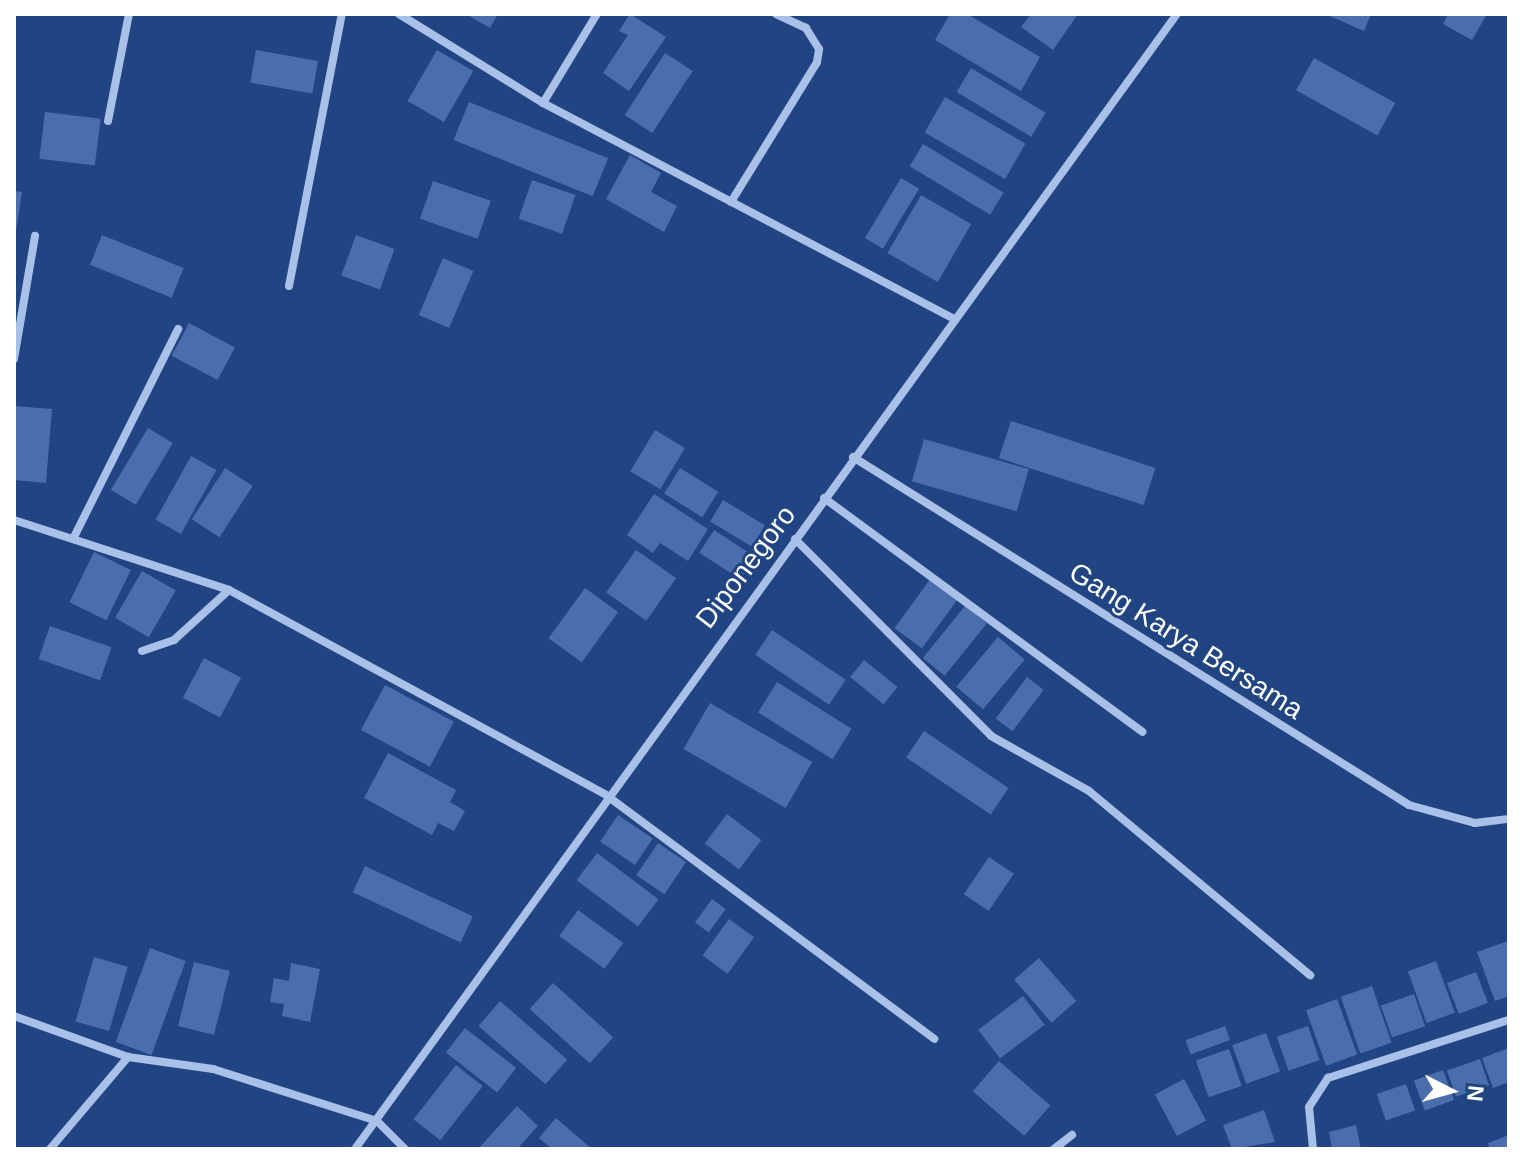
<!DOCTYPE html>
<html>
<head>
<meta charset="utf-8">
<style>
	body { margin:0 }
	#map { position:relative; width:1523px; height:1163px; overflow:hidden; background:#214482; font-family:Arial,sans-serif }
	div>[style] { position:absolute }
	.building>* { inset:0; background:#4a6eab; transform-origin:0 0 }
	.minor>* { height:8px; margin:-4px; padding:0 4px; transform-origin:4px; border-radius:4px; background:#a9c0e8 }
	span { translate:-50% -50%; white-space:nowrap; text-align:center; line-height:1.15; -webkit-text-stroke:6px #214482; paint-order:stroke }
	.street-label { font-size:28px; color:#fff }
	.frame { position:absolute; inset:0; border:16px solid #fff; pointer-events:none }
	.north { position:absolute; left:1411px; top:1051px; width:80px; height:80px; -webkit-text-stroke:6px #214482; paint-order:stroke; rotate:96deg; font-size:22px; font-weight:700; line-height:32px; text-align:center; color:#fff }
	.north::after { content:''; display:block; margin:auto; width:28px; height:36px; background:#fff; clip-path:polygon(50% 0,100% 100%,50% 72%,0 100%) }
</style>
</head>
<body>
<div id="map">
	<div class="building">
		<i style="clip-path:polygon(466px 14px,498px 14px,490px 28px)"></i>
		<i style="clip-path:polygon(630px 14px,666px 37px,629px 91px,603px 73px,628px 35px,619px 31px)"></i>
		<i style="clip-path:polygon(950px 14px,967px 14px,1040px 57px,1021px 91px,935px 40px)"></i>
		<i style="clip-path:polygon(1031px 14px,1078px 14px,1053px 50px,1021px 27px)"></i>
		<i style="clip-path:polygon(1325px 14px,1371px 14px,1364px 31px)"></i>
		<i style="clip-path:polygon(1448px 14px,1487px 14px,1472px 40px,1443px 24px)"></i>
		<i style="left:256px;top:50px;width:63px;height:33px;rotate:10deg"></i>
		<i style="left:437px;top:50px;width:42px;height:59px;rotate:30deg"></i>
		<i style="left:665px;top:53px;width:33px;height:74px;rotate:33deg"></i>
		<i style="left:1314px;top:58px;width:93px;height:37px;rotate:29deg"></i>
		<i style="left:971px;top:68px;width:87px;height:28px;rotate:31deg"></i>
		<i style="left:945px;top:97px;width:93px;height:41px;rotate:30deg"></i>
		<i style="left:469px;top:102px;width:150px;height:41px;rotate:22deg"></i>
		<i style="left:45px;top:112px;width:56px;height:47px;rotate:7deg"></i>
		<i style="left:923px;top:144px;width:94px;height:26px;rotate:31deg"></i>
		<i style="clip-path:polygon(630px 155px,661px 173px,651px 192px,677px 206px,664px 232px,606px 199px)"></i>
		<i style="left:901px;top:178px;width:21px;height:70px;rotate:31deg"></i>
		<i style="left:532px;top:180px;width:46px;height:41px;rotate:19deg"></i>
		<i style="left:433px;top:181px;width:61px;height:40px;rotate:19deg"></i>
		<i style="clip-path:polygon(14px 191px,22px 192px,16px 231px,14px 230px)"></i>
		<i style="left:921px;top:195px;width:58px;height:67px;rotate:30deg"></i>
		<i style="left:102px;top:235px;width:88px;height:32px;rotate:22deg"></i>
		<i style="left:356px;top:235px;width:41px;height:43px;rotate:20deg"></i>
		<i style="left:443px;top:258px;width:33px;height:62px;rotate:23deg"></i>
		<i style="left:189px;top:323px;width:52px;height:37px;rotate:28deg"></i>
		<i style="clip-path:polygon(14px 406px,52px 409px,46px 483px,14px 480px)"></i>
		<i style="left:1011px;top:421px;width:152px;height:39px;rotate:18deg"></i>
		<i style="left:148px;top:428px;width:29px;height:72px;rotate:31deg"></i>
		<i style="left:655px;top:430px;width:35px;height:48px;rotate:31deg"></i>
		<i style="left:924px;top:439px;width:109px;height:44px;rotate:16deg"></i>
		<i style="left:191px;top:456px;width:29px;height:73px;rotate:29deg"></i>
		<i style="left:225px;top:468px;width:33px;height:61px;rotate:33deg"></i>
		<i style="left:680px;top:468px;width:45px;height:30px;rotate:32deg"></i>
		<i style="clip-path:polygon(654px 494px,708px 529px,688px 561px,660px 543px,653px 553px,627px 535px)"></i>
		<i style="left:723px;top:500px;width:49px;height:25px;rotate:31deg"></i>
		<i style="left:714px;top:530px;width:49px;height:27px;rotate:33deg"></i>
		<i style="left:636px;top:550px;width:49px;height:52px;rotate:35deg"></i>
		<i style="left:94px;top:552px;width:41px;height:56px;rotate:26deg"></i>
		<i style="left:142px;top:571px;width:39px;height:54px;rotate:30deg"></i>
		<i style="left:931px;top:578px;width:34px;height:62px;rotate:36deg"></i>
		<i style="left:585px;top:588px;width:41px;height:62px;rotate:36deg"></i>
		<i style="left:965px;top:606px;width:28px;height:67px;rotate:39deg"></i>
		<i style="left:50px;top:626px;width:65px;height:35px;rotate:19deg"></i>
		<i style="left:772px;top:630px;width:89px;height:30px;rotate:34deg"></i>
		<i style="left:998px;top:637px;width:35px;height:65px;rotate:40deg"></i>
		<i style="left:204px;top:658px;width:42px;height:45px;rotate:28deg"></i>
		<i style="left:864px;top:660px;width:43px;height:22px;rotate:39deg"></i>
		<i style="left:1027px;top:677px;width:21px;height:52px;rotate:37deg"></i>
		<i style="left:777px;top:682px;width:88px;height:36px;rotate:32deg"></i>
		<i style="left:385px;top:685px;width:78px;height:51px;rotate:28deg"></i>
		<i style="left:710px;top:703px;width:118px;height:53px;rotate:30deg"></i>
		<i style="left:924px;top:731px;width:102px;height:32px;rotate:34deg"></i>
		<i style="clip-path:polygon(388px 753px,456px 790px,450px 802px,465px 811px,454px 831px,438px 823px,432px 835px,364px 798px)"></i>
		<i style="left:727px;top:814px;width:43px;height:37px;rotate:37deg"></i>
		<i style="left:618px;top:815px;width:42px;height:32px;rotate:34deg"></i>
		<i style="left:658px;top:843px;width:34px;height:39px;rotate:34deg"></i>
		<i style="left:597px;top:853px;width:77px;height:34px;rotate:37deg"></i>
		<i style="left:989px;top:857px;width:30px;height:45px;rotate:34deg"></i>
		<i style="left:365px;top:866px;width:119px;height:29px;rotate:25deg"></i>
		<i style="left:712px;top:899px;width:17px;height:29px;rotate:36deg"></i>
		<i style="left:578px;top:910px;width:56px;height:32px;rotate:36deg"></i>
		<i style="left:729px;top:919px;width:31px;height:45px;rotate:36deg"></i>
		<i style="clip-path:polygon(1508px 941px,1509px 996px,1495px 1001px,1477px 952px)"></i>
		<i style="left:150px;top:948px;width:38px;height:100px;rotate:20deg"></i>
		<i style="left:94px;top:957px;width:35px;height:67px;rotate:16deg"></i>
		<i style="left:1039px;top:958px;width:57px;height:33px;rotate:49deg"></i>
		<i style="left:1436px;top:961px;width:55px;height:30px;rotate:70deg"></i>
		<i style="left:194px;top:962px;width:37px;height:66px;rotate:14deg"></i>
		<i style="clip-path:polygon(291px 963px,320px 969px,310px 1022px,282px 1016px,284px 1004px,270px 1002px,274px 978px,289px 981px)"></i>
		<i style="left:1476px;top:972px;width:33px;height:31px;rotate:69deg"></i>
		<i style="left:553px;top:983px;width:81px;height:35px;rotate:42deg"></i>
		<i style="left:1372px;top:986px;width:60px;height:33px;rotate:71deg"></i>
		<i style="left:1414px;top:994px;width:34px;height:35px;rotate:71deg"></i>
		<i style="left:1023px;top:996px;width:36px;height:56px;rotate:53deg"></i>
		<i style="left:1337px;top:999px;width:59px;height:33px;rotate:70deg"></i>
		<i style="left:500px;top:1001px;width:89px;height:33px;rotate:41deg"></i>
		<i style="left:1225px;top:1026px;width:15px;height:42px;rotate:70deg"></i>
		<i style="left:1308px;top:1026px;width:36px;height:33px;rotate:71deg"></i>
		<i style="left:465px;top:1028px;width:65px;height:31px;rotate:38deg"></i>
		<i style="left:1266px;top:1033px;width:41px;height:36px;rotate:70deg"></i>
		<i style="clip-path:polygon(1509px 1048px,1509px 1082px,1493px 1088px,1482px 1058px)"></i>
		<i style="left:1229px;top:1049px;width:39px;height:35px;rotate:71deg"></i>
		<i style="left:1480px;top:1059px;width:28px;height:35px;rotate:71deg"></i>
		<i style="left:999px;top:1061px;width:68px;height:40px;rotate:41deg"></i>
		<i style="left:456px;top:1065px;width:34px;height:69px;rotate:38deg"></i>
		<i style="left:1443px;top:1070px;width:32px;height:31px;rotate:70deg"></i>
		<i style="left:1184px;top:1079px;width:47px;height:33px;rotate:62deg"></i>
		<i style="left:1406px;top:1084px;width:28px;height:31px;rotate:71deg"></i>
		<i style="clip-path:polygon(517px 1106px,538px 1126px,517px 1149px,478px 1149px)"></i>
		<i style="clip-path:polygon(1264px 1110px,1275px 1142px,1232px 1149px,1223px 1125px)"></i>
		<i style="clip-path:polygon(556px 1118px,592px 1149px,552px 1149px,539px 1138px)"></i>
		<i style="clip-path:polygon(1356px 1125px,1361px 1149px,1332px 1149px,1329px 1132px)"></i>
		<i style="clip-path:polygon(1509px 1135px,1509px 1149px,1490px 1149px,1488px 1143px)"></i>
	</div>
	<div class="minor">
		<i style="left:399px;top:14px;width:169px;rotate:31.7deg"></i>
		<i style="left:543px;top:103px;width:464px;rotate:27.7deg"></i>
		<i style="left:543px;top:103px;width:104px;rotate:-58.8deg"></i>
		<i style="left:108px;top:121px;width:109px;rotate:-78.9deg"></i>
		<i style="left:731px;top:202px;width:164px;rotate:-58.4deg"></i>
		<i style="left:817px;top:62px;width:13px;rotate:-81deg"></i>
		<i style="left:819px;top:49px;width:25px;rotate:-122deg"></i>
		<i style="left:806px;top:28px;width:33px;rotate:-155deg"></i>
		<i style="left:289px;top:286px;width:277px;rotate:-79deg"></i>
		<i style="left:14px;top:359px;width:125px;rotate:-80.3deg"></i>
		<i style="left:853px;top:457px;width:656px;rotate:32.04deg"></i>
		<i style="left:1409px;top:805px;width:68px;rotate:15.3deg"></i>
		<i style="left:1475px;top:823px;width:34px;rotate:-7deg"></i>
		<i style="left:824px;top:498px;width:395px;rotate:36.3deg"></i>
		<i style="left:14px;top:520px;width:226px;rotate:18deg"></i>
		<i style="left:229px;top:590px;width:429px;rotate:28.5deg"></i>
		<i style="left:606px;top:795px;width:409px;rotate:36.6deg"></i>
		<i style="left:73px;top:539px;width:235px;rotate:-63.4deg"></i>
		<i style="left:795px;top:539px;width:278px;rotate:45.1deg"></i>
		<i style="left:991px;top:736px;width:112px;rotate:29.3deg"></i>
		<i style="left:1089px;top:791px;width:288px;rotate:39.8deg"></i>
		<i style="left:142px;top:651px;width:34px;rotate:-19deg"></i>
		<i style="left:174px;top:640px;width:74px;rotate:-42.3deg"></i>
		<i style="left:14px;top:1016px;width:121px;rotate:19.8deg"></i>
		<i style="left:128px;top:1057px;width:86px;rotate:8deg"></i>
		<i style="left:213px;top:1069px;width:172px;rotate:17.6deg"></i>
		<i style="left:377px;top:1121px;width:40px;rotate:45deg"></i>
		<i style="left:50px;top:1149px;width:121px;rotate:-49.7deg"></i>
		<i style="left:355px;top:1149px;width:1401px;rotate:-54.09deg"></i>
		<i style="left:1054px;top:1149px;width:23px;rotate:-38deg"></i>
		<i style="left:1313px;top:1149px;width:42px;rotate:-95.4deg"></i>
		<i style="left:1309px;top:1107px;width:35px;rotate:-57deg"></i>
		<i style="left:1328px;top:1078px;width:190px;rotate:-17.8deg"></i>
	</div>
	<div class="street-label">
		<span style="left:746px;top:567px;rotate:-53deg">Diponegoro</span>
		<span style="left:1186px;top:641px;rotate:32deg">Gang Karya Bersama</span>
	</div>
	<div class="frame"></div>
	<div class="north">N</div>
</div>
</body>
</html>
